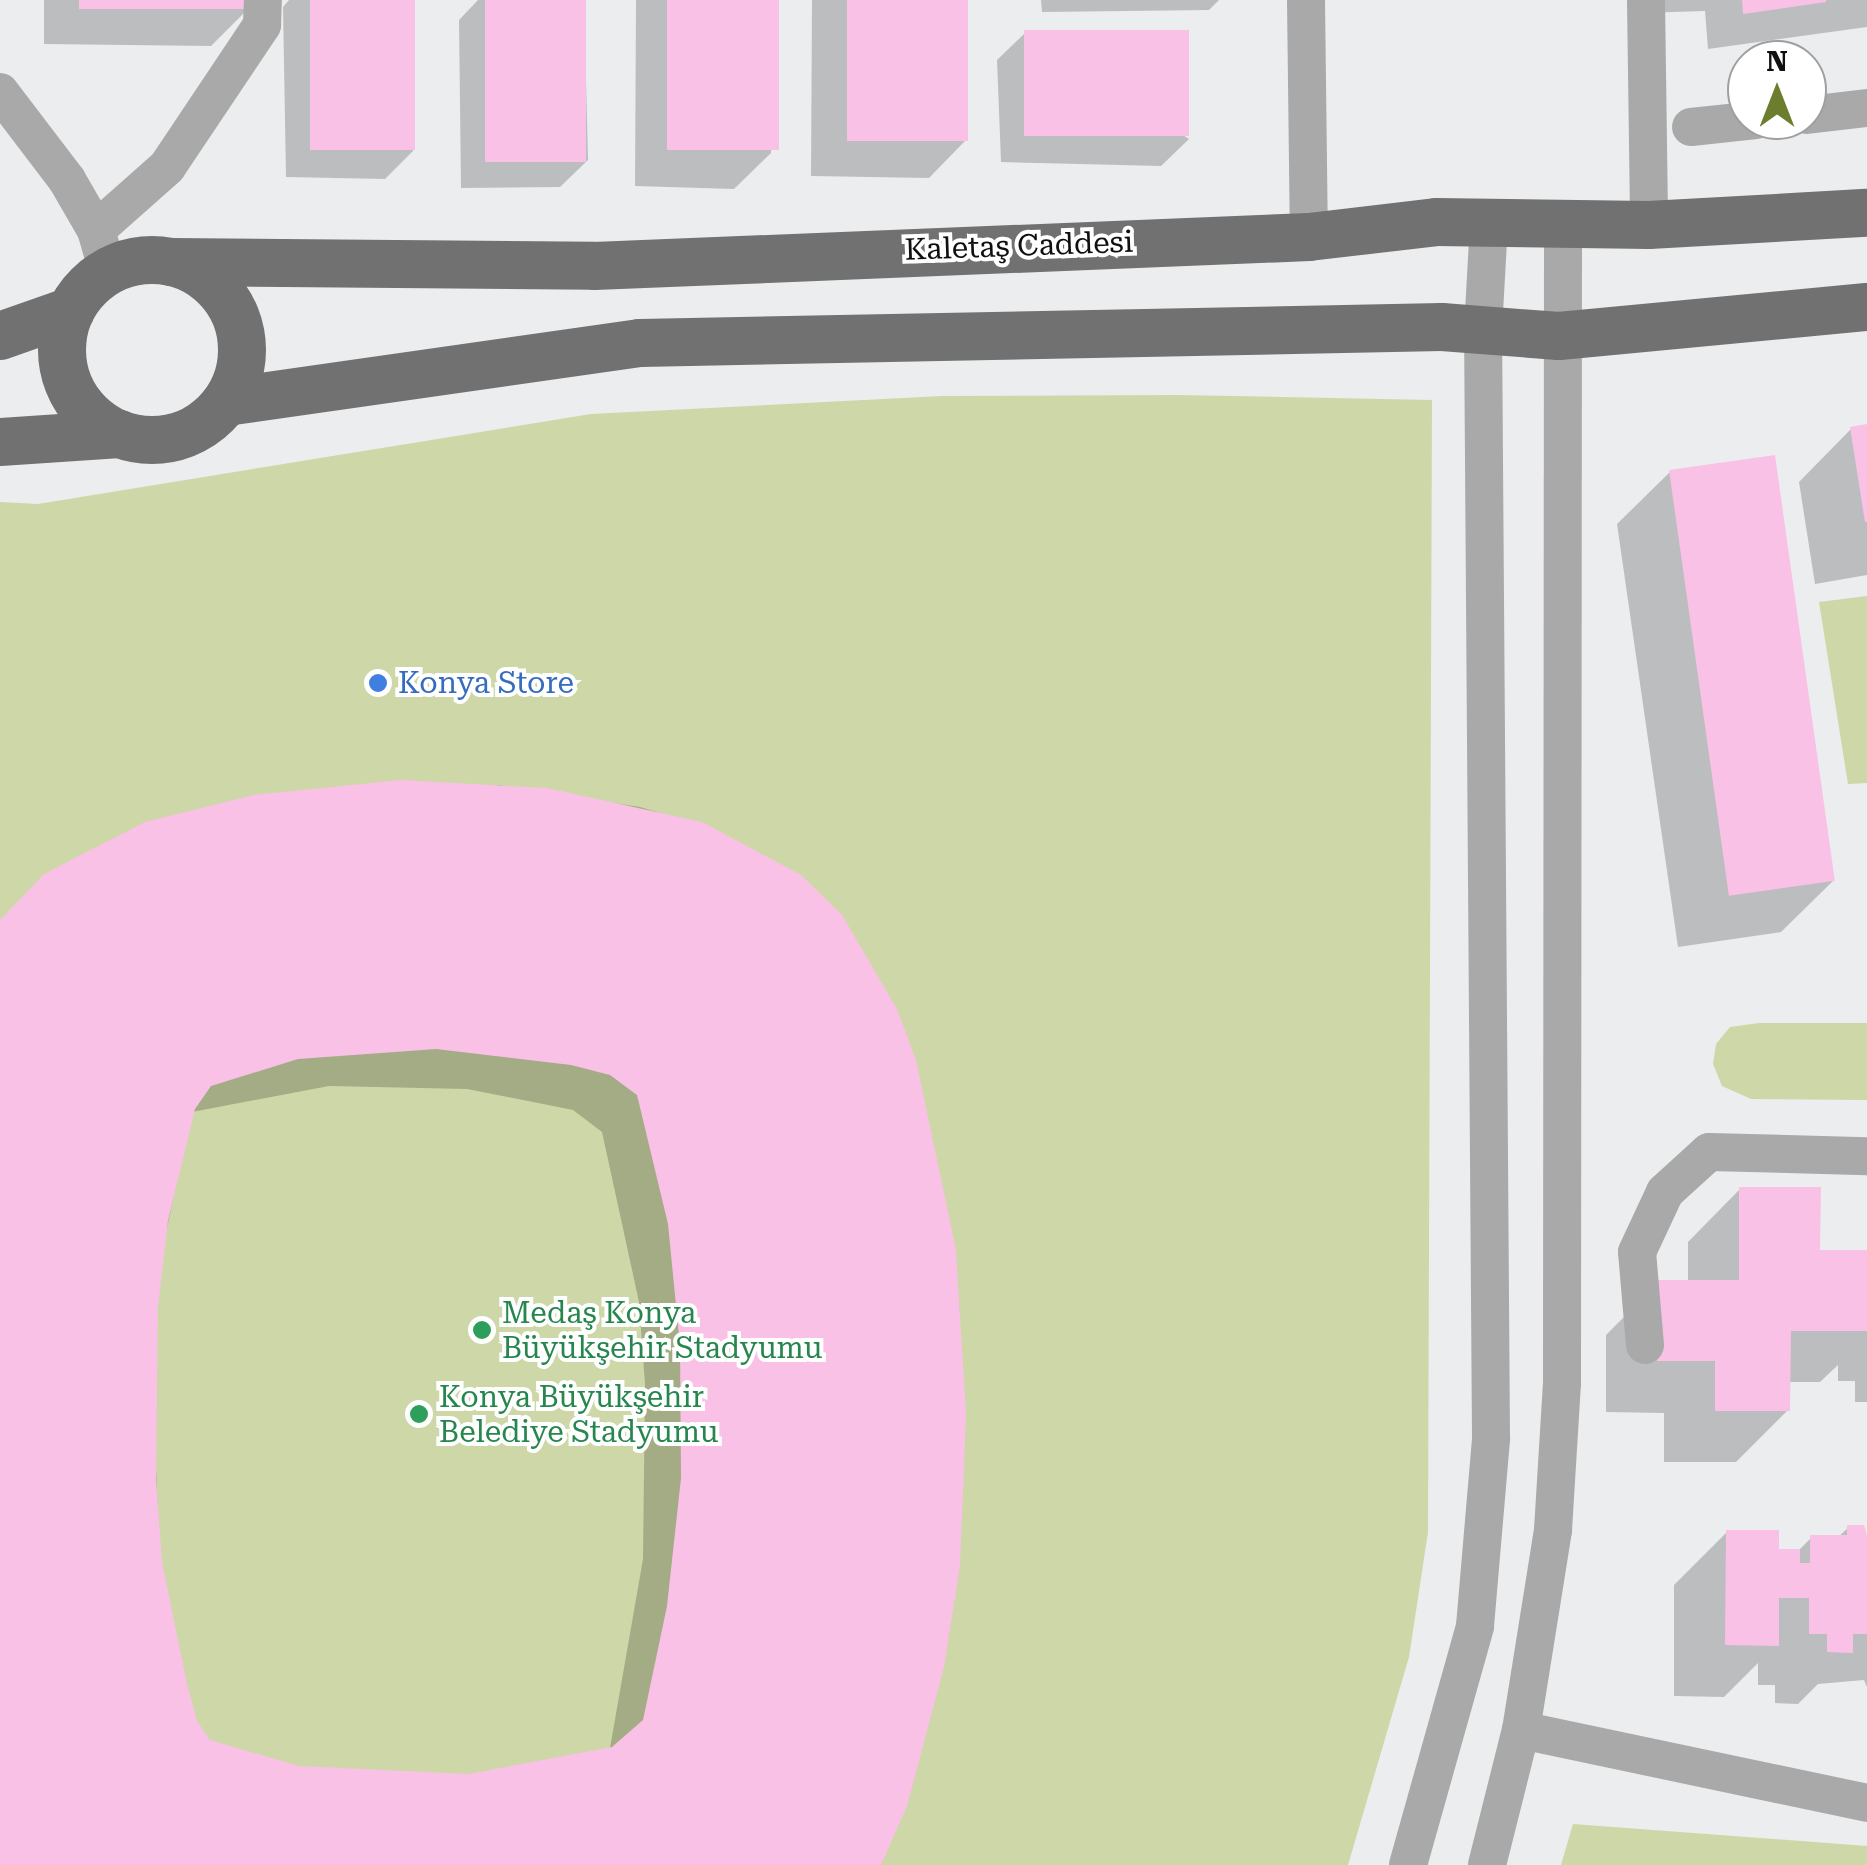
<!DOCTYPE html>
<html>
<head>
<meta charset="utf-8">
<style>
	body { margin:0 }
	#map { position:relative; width:1867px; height:1865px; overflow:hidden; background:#ecedee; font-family:"Roboto Serif",serif }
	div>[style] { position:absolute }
	.green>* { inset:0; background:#ced7a7 }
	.shadow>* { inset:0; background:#0003 }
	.building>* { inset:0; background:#fac1e6; transform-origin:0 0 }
	.minor>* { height:38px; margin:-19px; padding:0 19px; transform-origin:19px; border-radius:19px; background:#a8a9a8 }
	.major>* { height:48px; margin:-24px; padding:0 24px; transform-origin:24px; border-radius:24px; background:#707170 }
	.major>.ring { margin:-24px; padding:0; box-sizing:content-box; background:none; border:48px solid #707170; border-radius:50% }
	.dots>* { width:28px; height:28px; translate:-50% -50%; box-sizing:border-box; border:5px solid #fff; border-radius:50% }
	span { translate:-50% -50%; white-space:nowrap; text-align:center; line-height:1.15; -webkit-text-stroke:8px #fff; paint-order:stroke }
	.street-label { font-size:30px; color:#101011 }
	.shop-label { font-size:30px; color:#366cbe }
	.left { translate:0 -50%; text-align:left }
	.leisure-label { font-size:30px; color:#27864d }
	.north { position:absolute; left:1727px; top:40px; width:100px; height:100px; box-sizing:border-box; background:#fff; border:2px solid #9f9fa0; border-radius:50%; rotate:0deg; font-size:28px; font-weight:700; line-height:40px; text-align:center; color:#101011 }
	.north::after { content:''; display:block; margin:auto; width:35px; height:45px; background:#6c7e2e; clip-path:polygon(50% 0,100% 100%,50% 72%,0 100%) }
</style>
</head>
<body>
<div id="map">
	<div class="green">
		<i style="clip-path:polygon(1178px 395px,1432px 400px,1428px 1532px,1409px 1657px,1348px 1865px,0 1865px,0 502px,38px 504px,591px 414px,942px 396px)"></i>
		<i style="clip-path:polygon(1867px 596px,1867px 783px,1848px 784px,1819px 602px)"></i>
		<i style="clip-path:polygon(1759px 1023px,1867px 1023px,1867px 1100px,1751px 1099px,1722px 1086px,1713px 1064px,1716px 1044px,1730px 1027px)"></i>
		<i style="clip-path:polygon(1573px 1824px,1867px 1846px,1867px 1865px,1561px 1865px)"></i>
	</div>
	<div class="shadow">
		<i style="clip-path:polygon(44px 0,247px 0,248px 9px,211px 46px,44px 44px)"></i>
		<i style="clip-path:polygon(289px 0,413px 0,413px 151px,385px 179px,286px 177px,283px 7px)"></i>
		<i style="clip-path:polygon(478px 0,584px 0,588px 160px,560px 187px,461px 188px,459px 20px)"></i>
		<i style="clip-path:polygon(636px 0,776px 0,771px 153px,734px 189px,635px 186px)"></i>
		<i style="clip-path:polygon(812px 0,965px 0,965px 141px,929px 178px,811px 176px)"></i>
		<i style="clip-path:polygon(1041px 0,1219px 0,1209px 10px,1042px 12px)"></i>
		<i style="clip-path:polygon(1642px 0,1867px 0,1867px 27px,1708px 49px,1705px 11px,1642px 13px)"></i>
		<i style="clip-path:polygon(1025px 33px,1189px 139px,1161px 166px,1001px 162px,997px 60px)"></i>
		<i style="clip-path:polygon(1867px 427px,1867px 575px,1815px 584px,1799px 482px,1851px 429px)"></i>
		<i style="clip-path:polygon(1670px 472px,1834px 880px,1781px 932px,1678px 947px,1617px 524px)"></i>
		<i style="clip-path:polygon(evenodd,498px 785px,640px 807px,701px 825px,924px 1105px,959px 1300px,962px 1460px,876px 1865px,0 1865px,0 923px,498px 785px,329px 1086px,467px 1089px,573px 1110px,602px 1132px,639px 1302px,645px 1384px,643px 1559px,610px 1748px,468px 1777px,299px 1768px,209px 1742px,195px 1723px,160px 1562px,153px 1397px,159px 1265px,192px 1112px,329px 1086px)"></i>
		<i style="clip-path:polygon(1740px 1189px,1818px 1253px,1867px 1253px,1867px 1402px,1855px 1402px,1855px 1381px,1838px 1381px,1838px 1365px,1820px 1382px,1788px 1382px,1788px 1410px,1736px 1462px,1664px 1462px,1664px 1413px,1606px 1412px,1606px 1335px,1658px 1283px,1688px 1283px,1688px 1242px)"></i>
		<i style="clip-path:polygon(1848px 1528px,1867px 1538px,1867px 1687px,1864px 1680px,1818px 1684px,1798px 1704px,1775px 1703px,1775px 1685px,1758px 1685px,1758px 1663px,1724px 1697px,1674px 1696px,1674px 1585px,1727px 1532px,1776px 1552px,1797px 1552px,1811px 1538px,1837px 1538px)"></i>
	</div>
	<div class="building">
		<i style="left:79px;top:0;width:171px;height:9px"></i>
		<i style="left:310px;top:0;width:105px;height:150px"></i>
		<i style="left:485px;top:0;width:101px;height:162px"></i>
		<i style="left:667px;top:0;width:112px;height:150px"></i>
		<i style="left:847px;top:0;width:121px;height:141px"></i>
		<i style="clip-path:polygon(1742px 0,1826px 0,1826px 2px,1743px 14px)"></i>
		<i style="left:1024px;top:30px;width:165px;height:106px"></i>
		<i style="clip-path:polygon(1867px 424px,1867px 522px,1865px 522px,1850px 427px)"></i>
		<i style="left:1775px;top:455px;width:430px;height:107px;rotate:82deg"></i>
		<i style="clip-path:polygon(evenodd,400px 780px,547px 788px,702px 822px,801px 875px,842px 915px,897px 1009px,916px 1060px,956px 1250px,966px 1415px,960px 1566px,944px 1667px,907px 1806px,881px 1865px,0 1865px,0 920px,44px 874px,145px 822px,254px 795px,400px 780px,436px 1049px,571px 1065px,610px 1075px,637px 1095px,668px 1224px,680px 1346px,681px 1478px,667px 1606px,643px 1720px,612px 1747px,468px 1774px,299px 1766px,210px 1740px,197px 1721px,187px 1684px,162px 1562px,156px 1478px,158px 1306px,168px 1221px,195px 1109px,211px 1086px,298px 1059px,436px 1049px)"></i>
		<i style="clip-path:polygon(1739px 1187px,1821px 1187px,1820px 1250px,1867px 1250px,1867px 1331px,1791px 1331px,1790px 1411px,1715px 1411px,1715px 1361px,1657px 1361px,1657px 1280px,1739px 1280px)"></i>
		<i style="clip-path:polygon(1847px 1525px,1864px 1525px,1867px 1536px,1867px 1634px,1853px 1634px,1853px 1653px,1827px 1652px,1827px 1634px,1809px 1634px,1809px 1598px,1779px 1598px,1779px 1646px,1725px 1645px,1726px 1530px,1779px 1530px,1779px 1549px,1800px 1549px,1800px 1563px,1810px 1563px,1810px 1535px,1847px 1535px)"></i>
	</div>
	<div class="minor">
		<i style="left:1306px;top:0;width:237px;rotate:89.3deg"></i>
		<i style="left:1646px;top:0;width:225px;rotate:89.2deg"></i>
		<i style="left:0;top:92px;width:111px;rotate:52.7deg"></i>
		<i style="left:67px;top:180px;width:58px;rotate:59.9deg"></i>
		<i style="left:96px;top:230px;width:44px;rotate:74.1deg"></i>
		<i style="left:1807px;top:115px;width:60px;rotate:-6.7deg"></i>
		<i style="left:1691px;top:127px;width:65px;rotate:-6.1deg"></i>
		<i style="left:96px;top:230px;width:95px;rotate:-41.6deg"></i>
		<i style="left:167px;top:167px;width:171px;rotate:-56.2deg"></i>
		<i style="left:262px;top:25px;width:25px;rotate:-88deg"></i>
		<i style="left:1645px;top:1345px;width:93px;rotate:-94.9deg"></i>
		<i style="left:1637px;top:1252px;width:66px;rotate:-65deg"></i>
		<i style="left:1665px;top:1192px;width:59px;rotate:-42.3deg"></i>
		<i style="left:1709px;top:1152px;width:158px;rotate:1.5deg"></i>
		<i style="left:1521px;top:1730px;width:354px;rotate:11.9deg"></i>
		<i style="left:1408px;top:1865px;width:248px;rotate:-74.3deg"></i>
		<i style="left:1475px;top:1626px;width:189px;rotate:-85.1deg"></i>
		<i style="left:1491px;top:1438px;width:1108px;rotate:-90.41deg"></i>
		<i style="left:1483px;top:330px;width:107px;rotate:-86.8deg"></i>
		<i style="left:1487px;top:1865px;width:139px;rotate:-75.9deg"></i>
		<i style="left:1521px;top:1730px;width:203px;rotate:-80.9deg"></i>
		<i style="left:1553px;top:1530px;width:147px;rotate:-86.5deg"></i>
		<i style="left:1562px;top:1383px;width:1159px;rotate:-89.95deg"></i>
	</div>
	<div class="major">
		<i class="ring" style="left:62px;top:260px;width:132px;height:132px"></i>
		<i style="left:171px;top:262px;width:423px;rotate:0.5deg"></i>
		<i style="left:594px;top:266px;width:716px;rotate:-2.32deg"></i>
		<i style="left:1309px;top:237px;width:128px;rotate:-6.7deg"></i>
		<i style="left:1436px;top:222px;width:213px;rotate:0.8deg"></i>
		<i style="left:1649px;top:225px;width:218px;rotate:-3.2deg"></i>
		<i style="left:0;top:336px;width:75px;rotate:-19.4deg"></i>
		<i style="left:226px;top:402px;width:418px;rotate:-8.1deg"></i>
		<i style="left:640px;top:343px;width:802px;rotate:-1.14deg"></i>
		<i style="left:1442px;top:327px;width:117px;rotate:4.4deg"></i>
		<i style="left:1559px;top:336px;width:309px;rotate:-5.4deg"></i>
		<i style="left:0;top:442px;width:120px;rotate:-3.8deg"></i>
	</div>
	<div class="dots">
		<i style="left:378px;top:683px;background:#3f7fe0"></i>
		<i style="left:482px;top:1330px;background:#2e9e5b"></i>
		<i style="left:419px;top:1414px;background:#2e9e5b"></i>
	</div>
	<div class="street-label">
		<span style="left:1019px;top:246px;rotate:-2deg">Kaletaş Caddesi</span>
	</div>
	<div class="shop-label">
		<span class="left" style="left:398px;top:683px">Konya Store</span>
	</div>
	<div class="leisure-label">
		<span class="left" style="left:502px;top:1330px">Medaş Konya<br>Büyükşehir Stadyumu</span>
		<span class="left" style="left:439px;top:1414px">Konya Büyükşehir<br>Belediye Stadyumu</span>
	</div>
	<div class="north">N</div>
</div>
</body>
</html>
